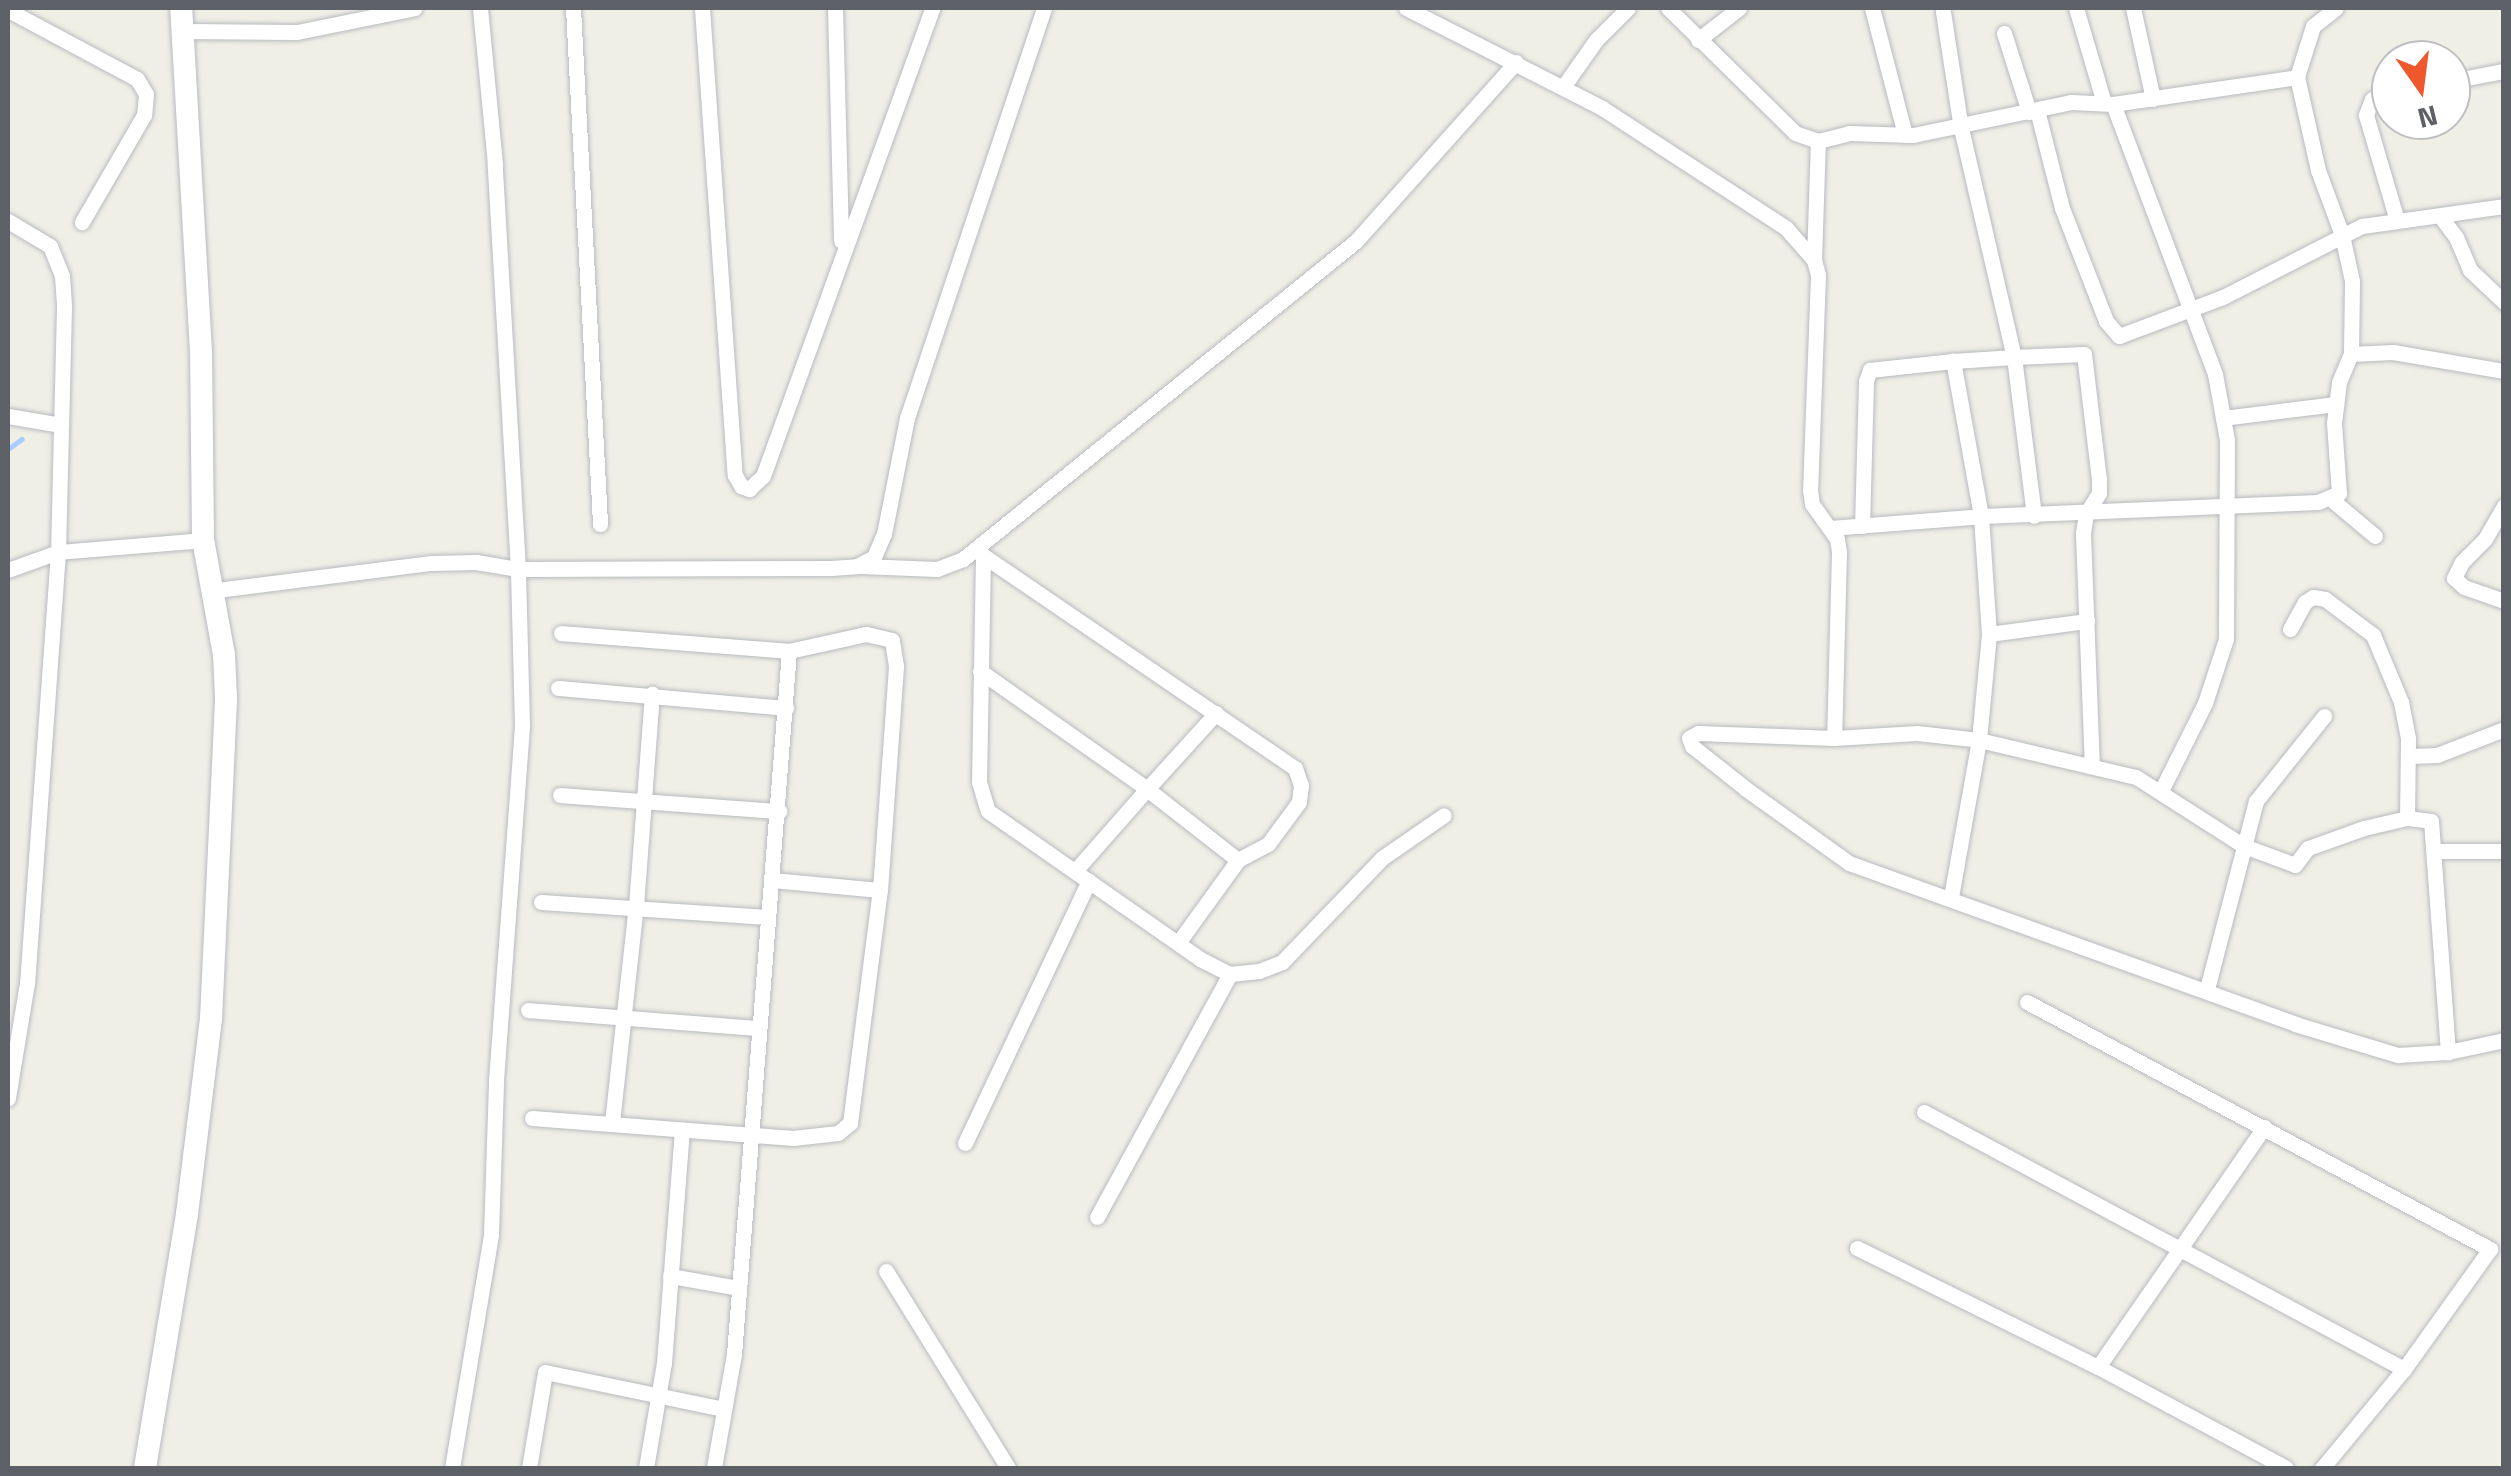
<!DOCTYPE html>
<html>
<head>
<meta charset="utf-8">
<style>
	body { margin:0 }
	#map { position:relative; width:2511px; height:1476px; overflow:hidden; background:#f0efe6; font-family:"Titillium Web",sans-serif }
	div>[style] { position:absolute }
	.stream>* { height:5px; margin:-2.5px; padding:0 2.5px; transform-origin:2.5px; border-radius:2.5px; background:#a8cdff }
	.roads { filter:drop-shadow(0 0 2px #b8bac0) drop-shadow(0 0 2px #b8bac0) }
	.street>* { height:15px; margin:-7.5px; padding:0 7.5px; transform-origin:7.5px; border-radius:7.5px; background:#fff }
	.secondary>* { height:22px; margin:-11px; padding:0 11px; transform-origin:11px; border-radius:11px; background:#fff }
	span { translate:-50% -50%; white-space:nowrap; text-align:center; line-height:1.15; -webkit-text-stroke:8px #fff; paint-order:stroke }
	.frame { position:absolute; inset:0; border:10px solid #5e6067; pointer-events:none }
	.north { position:absolute; left:2371px; top:40px; width:100px; height:100px; box-sizing:border-box; background:#fff; border:2px solid #bfbfc2; border-radius:50%; rotate:166deg; font-size:28px; font-weight:700; line-height:40px; text-align:center; color:#5e6067 }
	.north::after { content:''; display:block; margin:auto; width:35px; height:45px; background:#ef572d; clip-path:polygon(50% 0,100% 100%,50% 72%,0 100%) }
</style>
</head>
<body>
<div id="map">
	<div class="stream">
		<i style="left:8px;top:449px;width:17px;rotate:-36deg"></i>
	</div>
	<div class="roads">
		<div class="street">
			<i style="left:573px;top:8px;width:517px;rotate:87deg"></i>
			<i style="left:702px;top:8px;width:468px;rotate:86deg"></i>
			<i style="left:735px;top:475px;width:13px;rotate:61deg"></i>
			<i style="left:741px;top:486px;width:9px;rotate:21deg"></i>
			<i style="left:749px;top:489px;width:19px;rotate:-43deg"></i>
			<i style="left:763px;top:476px;width:498px;rotate:-70.1deg"></i>
			<i style="left:835px;top:8px;width:233px;rotate:88.5deg"></i>
			<i style="left:1406px;top:8px;width:220px;rotate:27deg"></i>
			<i style="left:1602px;top:108px;width:220px;rotate:33.1deg"></i>
			<i style="left:1786px;top:228px;width:43px;rotate:48.8deg"></i>
			<i style="left:1814px;top:260px;width:16px;rotate:75deg"></i>
			<i style="left:1818px;top:275px;width:215px;rotate:92.1deg"></i>
			<i style="left:1810px;top:490px;width:14px;rotate:82deg"></i>
			<i style="left:1812px;top:504px;width:43px;rotate:54.5deg"></i>
			<i style="left:1837px;top:539px;width:13px;rotate:81deg"></i>
			<i style="left:1839px;top:552px;width:186px;rotate:91.5deg"></i>
			<i style="left:1834px;top:738px;width:83px;rotate:-3.4deg"></i>
			<i style="left:1917px;top:733px;width:62px;rotate:6.4deg"></i>
			<i style="left:1979px;top:740px;width:161px;rotate:13.3deg"></i>
			<i style="left:2136px;top:777px;width:128px;rotate:32.6deg"></i>
			<i style="left:2244px;top:846px;width:54px;rotate:20.4deg"></i>
			<i style="left:2295px;top:865px;width:21px;rotate:-53deg"></i>
			<i style="left:2308px;top:848px;width:59px;rotate:-19.7deg"></i>
			<i style="left:2364px;top:828px;width:44px;rotate:-13.1deg"></i>
			<i style="left:2407px;top:818px;width:24px;rotate:7deg"></i>
			<i style="left:2431px;top:821px;width:232px;rotate:85.8deg"></i>
			<i style="left:1668px;top:8px;width:178px;rotate:44.5deg"></i>
			<i style="left:1795px;top:133px;width:24px;rotate:19deg"></i>
			<i style="left:1818px;top:141px;width:32px;rotate:-14deg"></i>
			<i style="left:1849px;top:133px;width:64px;rotate:1.8deg"></i>
			<i style="left:1913px;top:135px;width:161px;rotate:-11.8deg"></i>
			<i style="left:2071px;top:102px;width:42px;rotate:2.7deg"></i>
			<i style="left:2113px;top:104px;width:186px;rotate:-8.3deg"></i>
			<i style="left:1872px;top:8px;width:131px;rotate:75.4deg"></i>
			<i style="left:2076px;top:8px;width:99px;rotate:73.6deg"></i>
			<i style="left:2133px;top:8px;width:93px;rotate:77.6deg"></i>
			<i style="left:8px;top:10px;width:146px;rotate:28.1deg"></i>
			<i style="left:137px;top:79px;width:17px;rotate:59deg"></i>
			<i style="left:146px;top:94px;width:21px;rotate:95deg"></i>
			<i style="left:144px;top:115px;width:124px;rotate:120.1deg"></i>
			<i style="left:1943px;top:12px;width:117px;rotate:81.2deg"></i>
			<i style="left:1961px;top:128px;width:235px;rotate:77deg"></i>
			<i style="left:2014px;top:357px;width:70px;rotate:-2.5deg"></i>
			<i style="left:2084px;top:354px;width:126px;rotate:83.2deg"></i>
			<i style="left:2099px;top:479px;width:14px;rotate:90deg"></i>
			<i style="left:2099px;top:493px;width:25px;rotate:122deg"></i>
			<i style="left:2086px;top:514px;width:20px;rotate:99deg"></i>
			<i style="left:2083px;top:534px;width:231px;rotate:87.8deg"></i>
			<i style="left:183px;top:31px;width:114px;rotate:0.5deg"></i>
			<i style="left:297px;top:32px;width:120px;rotate:-11.5deg"></i>
			<i style="left:2004px;top:33px;width:83px;rotate:72.4deg"></i>
			<i style="left:1698px;top:40px;width:52px;rotate:-38deg"></i>
			<i style="left:2451px;top:81px;width:54px;rotate:-10.7deg"></i>
			<i style="left:1563px;top:87px;width:57px;rotate:-54.9deg"></i>
			<i style="left:1596px;top:40px;width:45px;rotate:-45deg"></i>
			<i style="left:2391px;top:93px;width:20px;rotate:162deg"></i>
			<i style="left:2372px;top:99px;width:17px;rotate:111deg"></i>
			<i style="left:2366px;top:115px;width:109px;rotate:73.6deg"></i>
			<i style="left:2113px;top:104px;width:289px;rotate:69.3deg"></i>
			<i style="left:2215px;top:374px;width:67px;rotate:79.7deg"></i>
			<i style="left:2227px;top:440px;width:199px;rotate:90.3deg"></i>
			<i style="left:2226px;top:639px;width:67px;rotate:108.2deg"></i>
			<i style="left:2205px;top:703px;width:98px;rotate:116.6deg"></i>
			<i style="left:2037px;top:110px;width:101px;rotate:75.7deg"></i>
			<i style="left:2062px;top:208px;width:121px;rotate:68.7deg"></i>
			<i style="left:2106px;top:321px;width:20px;rotate:49deg"></i>
			<i style="left:2119px;top:336px;width:111px;rotate:-20.6deg"></i>
			<i style="left:2223px;top:297px;width:156px;rotate:-27.1deg"></i>
			<i style="left:2362px;top:226px;width:143px;rotate:-8deg"></i>
			<i style="left:2440px;top:216px;width:26px;rotate:53deg"></i>
			<i style="left:2456px;top:237px;width:36px;rotate:67deg"></i>
			<i style="left:2470px;top:270px;width:47px;rotate:43.3deg"></i>
			<i style="left:8px;top:221px;width:49px;rotate:30.8deg"></i>
			<i style="left:50px;top:246px;width:32px;rotate:68deg"></i>
			<i style="left:62px;top:276px;width:31px;rotate:86deg"></i>
			<i style="left:64px;top:307px;width:245px;rotate:91.4deg"></i>
			<i style="left:58px;top:552px;width:432px;rotate:94.1deg"></i>
			<i style="left:27px;top:983px;width:117px;rotate:99.4deg"></i>
			<i style="left:1814px;top:260px;width:119px;rotate:-88.1deg"></i>
			<i style="left:2351px;top:354px;width:42px;rotate:-2.7deg"></i>
			<i style="left:2393px;top:352px;width:113px;rotate:9.7deg"></i>
			<i style="left:8px;top:416px;width:54px;rotate:9.6deg"></i>
			<i style="left:2223px;top:418px;width:114px;rotate:-7.1deg"></i>
			<i style="left:2332px;top:500px;width:56px;rotate:39.9deg"></i>
			<i style="left:2504px;top:506px;width:38px;rotate:120deg"></i>
			<i style="left:2485px;top:539px;width:33px;rotate:135deg"></i>
			<i style="left:2462px;top:562px;width:18px;rotate:117deg"></i>
			<i style="left:2454px;top:578px;width:13px;rotate:42deg"></i>
			<i style="left:2464px;top:587px;width:42px;rotate:19.3deg"></i>
			<i style="left:1862px;top:526px;width:145px;rotate:-88.4deg"></i>
			<i style="left:1866px;top:381px;width:12px;rotate:-70deg"></i>
			<i style="left:1870px;top:370px;width:83px;rotate:-6.2deg"></i>
			<i style="left:1830px;top:528px;width:151px;rotate:-4.5deg"></i>
			<i style="left:1981px;top:516px;width:337px;rotate:-2.4deg"></i>
			<i style="left:2318px;top:502px;width:23px;rotate:-23deg"></i>
			<i style="left:2339px;top:493px;width:70px;rotate:-94.1deg"></i>
			<i style="left:2334px;top:423px;width:41px;rotate:-83deg"></i>
			<i style="left:2339px;top:382px;width:30px;rotate:-67deg"></i>
			<i style="left:2351px;top:354px;width:73px;rotate:-89.2deg"></i>
			<i style="left:2352px;top:281px;width:47px;rotate:-102.3deg"></i>
			<i style="left:2342px;top:235px;width:69px;rotate:-110.3deg"></i>
			<i style="left:2318px;top:170px;width:95px;rotate:-102.7deg"></i>
			<i style="left:2297px;top:77px;width:53px;rotate:-72.6deg"></i>
			<i style="left:2313px;top:26px;width:29px;rotate:-38deg"></i>
			<i style="left:978px;top:552px;width:384px;rotate:34.3deg"></i>
			<i style="left:1295px;top:768px;width:18px;rotate:71deg"></i>
			<i style="left:1301px;top:785px;width:17px;rotate:97deg"></i>
			<i style="left:1299px;top:802px;width:52px;rotate:126.4deg"></i>
			<i style="left:1268px;top:844px;width:34px;rotate:152deg"></i>
			<i style="left:1238px;top:860px;width:102px;rotate:125.9deg"></i>
			<i style="left:983px;top:555px;width:227px;rotate:91deg"></i>
			<i style="left:979px;top:782px;width:30px;rotate:73deg"></i>
			<i style="left:988px;top:811px;width:259px;rotate:34.9deg"></i>
			<i style="left:1200px;top:959px;width:34px;rotate:27deg"></i>
			<i style="left:1230px;top:974px;width:29px;rotate:-6deg"></i>
			<i style="left:1259px;top:971px;width:25px;rotate:-21deg"></i>
			<i style="left:1282px;top:962px;width:144px;rotate:-46.1deg"></i>
			<i style="left:1382px;top:858px;width:75px;rotate:-34.7deg"></i>
			<i style="left:861px;top:566px;width:76px;rotate:2.3deg"></i>
			<i style="left:937px;top:569px;width:28px;rotate:-21deg"></i>
			<i style="left:963px;top:559px;width:506px;rotate:-38.98deg"></i>
			<i style="left:1356px;top:241px;width:240px;rotate:-48.2deg"></i>
			<i style="left:8px;top:570px;width:53px;rotate:-19.8deg"></i>
			<i style="left:58px;top:552px;width:145px;rotate:-4.7deg"></i>
			<i style="left:209px;top:591px;width:224px;rotate:-7.2deg"></i>
			<i style="left:431px;top:563px;width:45px;rotate:-1.3deg"></i>
			<i style="left:476px;top:562px;width:43px;rotate:9.5deg"></i>
			<i style="left:518px;top:569px;width:313px;rotate:-0.2deg"></i>
			<i style="left:831px;top:568px;width:26px;rotate:-4deg"></i>
			<i style="left:857px;top:566px;width:19px;rotate:-28deg"></i>
			<i style="left:874px;top:557px;width:25px;rotate:-67deg"></i>
			<i style="left:884px;top:534px;width:118px;rotate:-78.8deg"></i>
			<i style="left:907px;top:418px;width:432px;rotate:-71.5deg"></i>
			<i style="left:2290px;top:629px;width:31px;rotate:-61deg"></i>
			<i style="left:2305px;top:602px;width:9px;rotate:-32deg"></i>
			<i style="left:2313px;top:597px;width:12px;rotate:9deg"></i>
			<i style="left:2325px;top:599px;width:60px;rotate:36.9deg"></i>
			<i style="left:2373px;top:635px;width:73px;rotate:67.3deg"></i>
			<i style="left:2401px;top:702px;width:38px;rotate:79deg"></i>
			<i style="left:2408px;top:739px;width:79px;rotate:90.7deg"></i>
			<i style="left:561px;top:633px;width:229px;rotate:4.5deg"></i>
			<i style="left:789px;top:651px;width:705px;rotate:94.47deg"></i>
			<i style="left:734px;top:1354px;width:116px;rotate:100deg"></i>
			<i style="left:1989px;top:634px;width:99px;rotate:-7.6deg"></i>
			<i style="left:980px;top:671px;width:204px;rotate:35.2deg"></i>
			<i style="left:1147px;top:789px;width:109px;rotate:131.3deg"></i>
			<i style="left:558px;top:688px;width:229px;rotate:5deg"></i>
			<i style="left:1216px;top:713px;width:103px;rotate:132.2deg"></i>
			<i style="left:1147px;top:789px;width:115px;rotate:38deg"></i>
			<i style="left:1834px;top:738px;width:136px;rotate:-177.9deg"></i>
			<i style="left:1698px;top:733px;width:10px;rotate:151deg"></i>
			<i style="left:1689px;top:738px;width:9px;rotate:69deg"></i>
			<i style="left:1692px;top:746px;width:69px;rotate:38.5deg"></i>
			<i style="left:1746px;top:789px;width:127px;rotate:35.7deg"></i>
			<i style="left:1849px;top:863px;width:474px;rotate:19.8deg"></i>
			<i style="left:2295px;top:1024px;width:108px;rotate:16.8deg"></i>
			<i style="left:2398px;top:1055px;width:50px;rotate:-3.4deg"></i>
			<i style="left:2448px;top:1052px;width:57px;rotate:-12.1deg"></i>
			<i style="left:2410px;top:756px;width:27px;rotate:-2deg"></i>
			<i style="left:2437px;top:755px;width:72px;rotate:-21.2deg"></i>
			<i style="left:560px;top:795px;width:220px;rotate:4.2deg"></i>
			<i style="left:2435px;top:851px;width:69px"></i>
			<i style="left:772px;top:880px;width:108px;rotate:5.3deg"></i>
			<i style="left:1951px;top:897px;width:159px;rotate:-79.9deg"></i>
			<i style="left:1979px;top:740px;width:106px;rotate:-84.6deg"></i>
			<i style="left:1989px;top:634px;width:118px;rotate:-93.9deg"></i>
			<i style="left:1981px;top:516px;width:158px;rotate:-100.2deg"></i>
			<i style="left:1953px;top:361px;width:61px;rotate:-3.8deg"></i>
			<i style="left:2014px;top:357px;width:160px;rotate:82.8deg"></i>
			<i style="left:541px;top:902px;width:227px;rotate:3.8deg"></i>
			<i style="left:2207px;top:989px;width:194px;rotate:-75.4deg"></i>
			<i style="left:2256px;top:801px;width:109px;rotate:-51.3deg"></i>
			<i style="left:2027px;top:1002px;width:525px;rotate:28.08deg"></i>
			<i style="left:2490px;top:1249px;width:148px;rotate:125.6deg"></i>
			<i style="left:2404px;top:1369px;width:129px;rotate:129.6deg"></i>
			<i style="left:528px;top:1010px;width:231px;rotate:4.5deg"></i>
			<i style="left:1924px;top:1112px;width:544px;rotate:28.17deg"></i>
			<i style="left:532px;top:1118px;width:262px;rotate:4.4deg"></i>
			<i style="left:793px;top:1138px;width:45px;rotate:-6.3deg"></i>
			<i style="left:838px;top:1133px;width:16px;rotate:-40deg"></i>
			<i style="left:850px;top:1123px;width:235px;rotate:-82.7deg"></i>
			<i style="left:880px;top:890px;width:225px;rotate:-85.9deg"></i>
			<i style="left:896px;top:666px;width:26px;rotate:-99deg"></i>
			<i style="left:892px;top:640px;width:27px;rotate:-167deg"></i>
			<i style="left:866px;top:634px;width:79px;rotate:167.6deg"></i>
			<i style="left:612px;top:1122px;width:217px;rotate:-83.7deg"></i>
			<i style="left:636px;top:906px;width:213px;rotate:-85.7deg"></i>
			<i style="left:965px;top:1143px;width:290px;rotate:-64.7deg"></i>
			<i style="left:1097px;top:1217px;width:277px;rotate:-61.3deg"></i>
			<i style="left:1857px;top:1248px;width:269px;rotate:26.3deg"></i>
			<i style="left:2098px;top:1367px;width:213px;rotate:28.2deg"></i>
			<i style="left:886px;top:1271px;width:232px;rotate:58.2deg"></i>
			<i style="left:670px;top:1276px;width:70px;rotate:9.9deg"></i>
			<i style="left:2098px;top:1367px;width:292px;rotate:-55.3deg"></i>
			<i style="left:452px;top:1468px;width:237px;rotate:-80.5deg"></i>
			<i style="left:491px;top:1234px;width:154px;rotate:-88.1deg"></i>
			<i style="left:496px;top:1080px;width:356px;rotate:-85.8deg"></i>
			<i style="left:522px;top:725px;width:156px;rotate:-91.5deg"></i>
			<i style="left:518px;top:569px;width:406px;rotate:-93.3deg"></i>
			<i style="left:495px;top:164px;width:157px;rotate:-95.5deg"></i>
			<i style="left:529px;top:1468px;width:97px;rotate:-80.5deg"></i>
			<i style="left:545px;top:1372px;width:183px;rotate:11.7deg"></i>
			<i style="left:646px;top:1468px;width:107px;rotate:-80.3deg"></i>
			<i style="left:664px;top:1363px;width:234px;rotate:-85.6deg"></i>
		</div>
		<div class="secondary">
			<i style="left:145px;top:1468px;width:257px;rotate:-80.6deg"></i>
			<i style="left:187px;top:1214px;width:196px;rotate:-83deg"></i>
			<i style="left:211px;top:1019px;width:322px;rotate:-87.3deg"></i>
			<i style="left:226px;top:697px;width:42px;rotate:-92.7deg"></i>
			<i style="left:224px;top:655px;width:117px;rotate:-100.3deg"></i>
			<i style="left:203px;top:540px;width:188px;rotate:-90.6deg"></i>
			<i style="left:201px;top:352px;width:345px;rotate:-93.3deg"></i>
		</div>
	</div>
	<div class="frame"></div>
	<div class="north">N</div>
</div>
</body>
</html>
